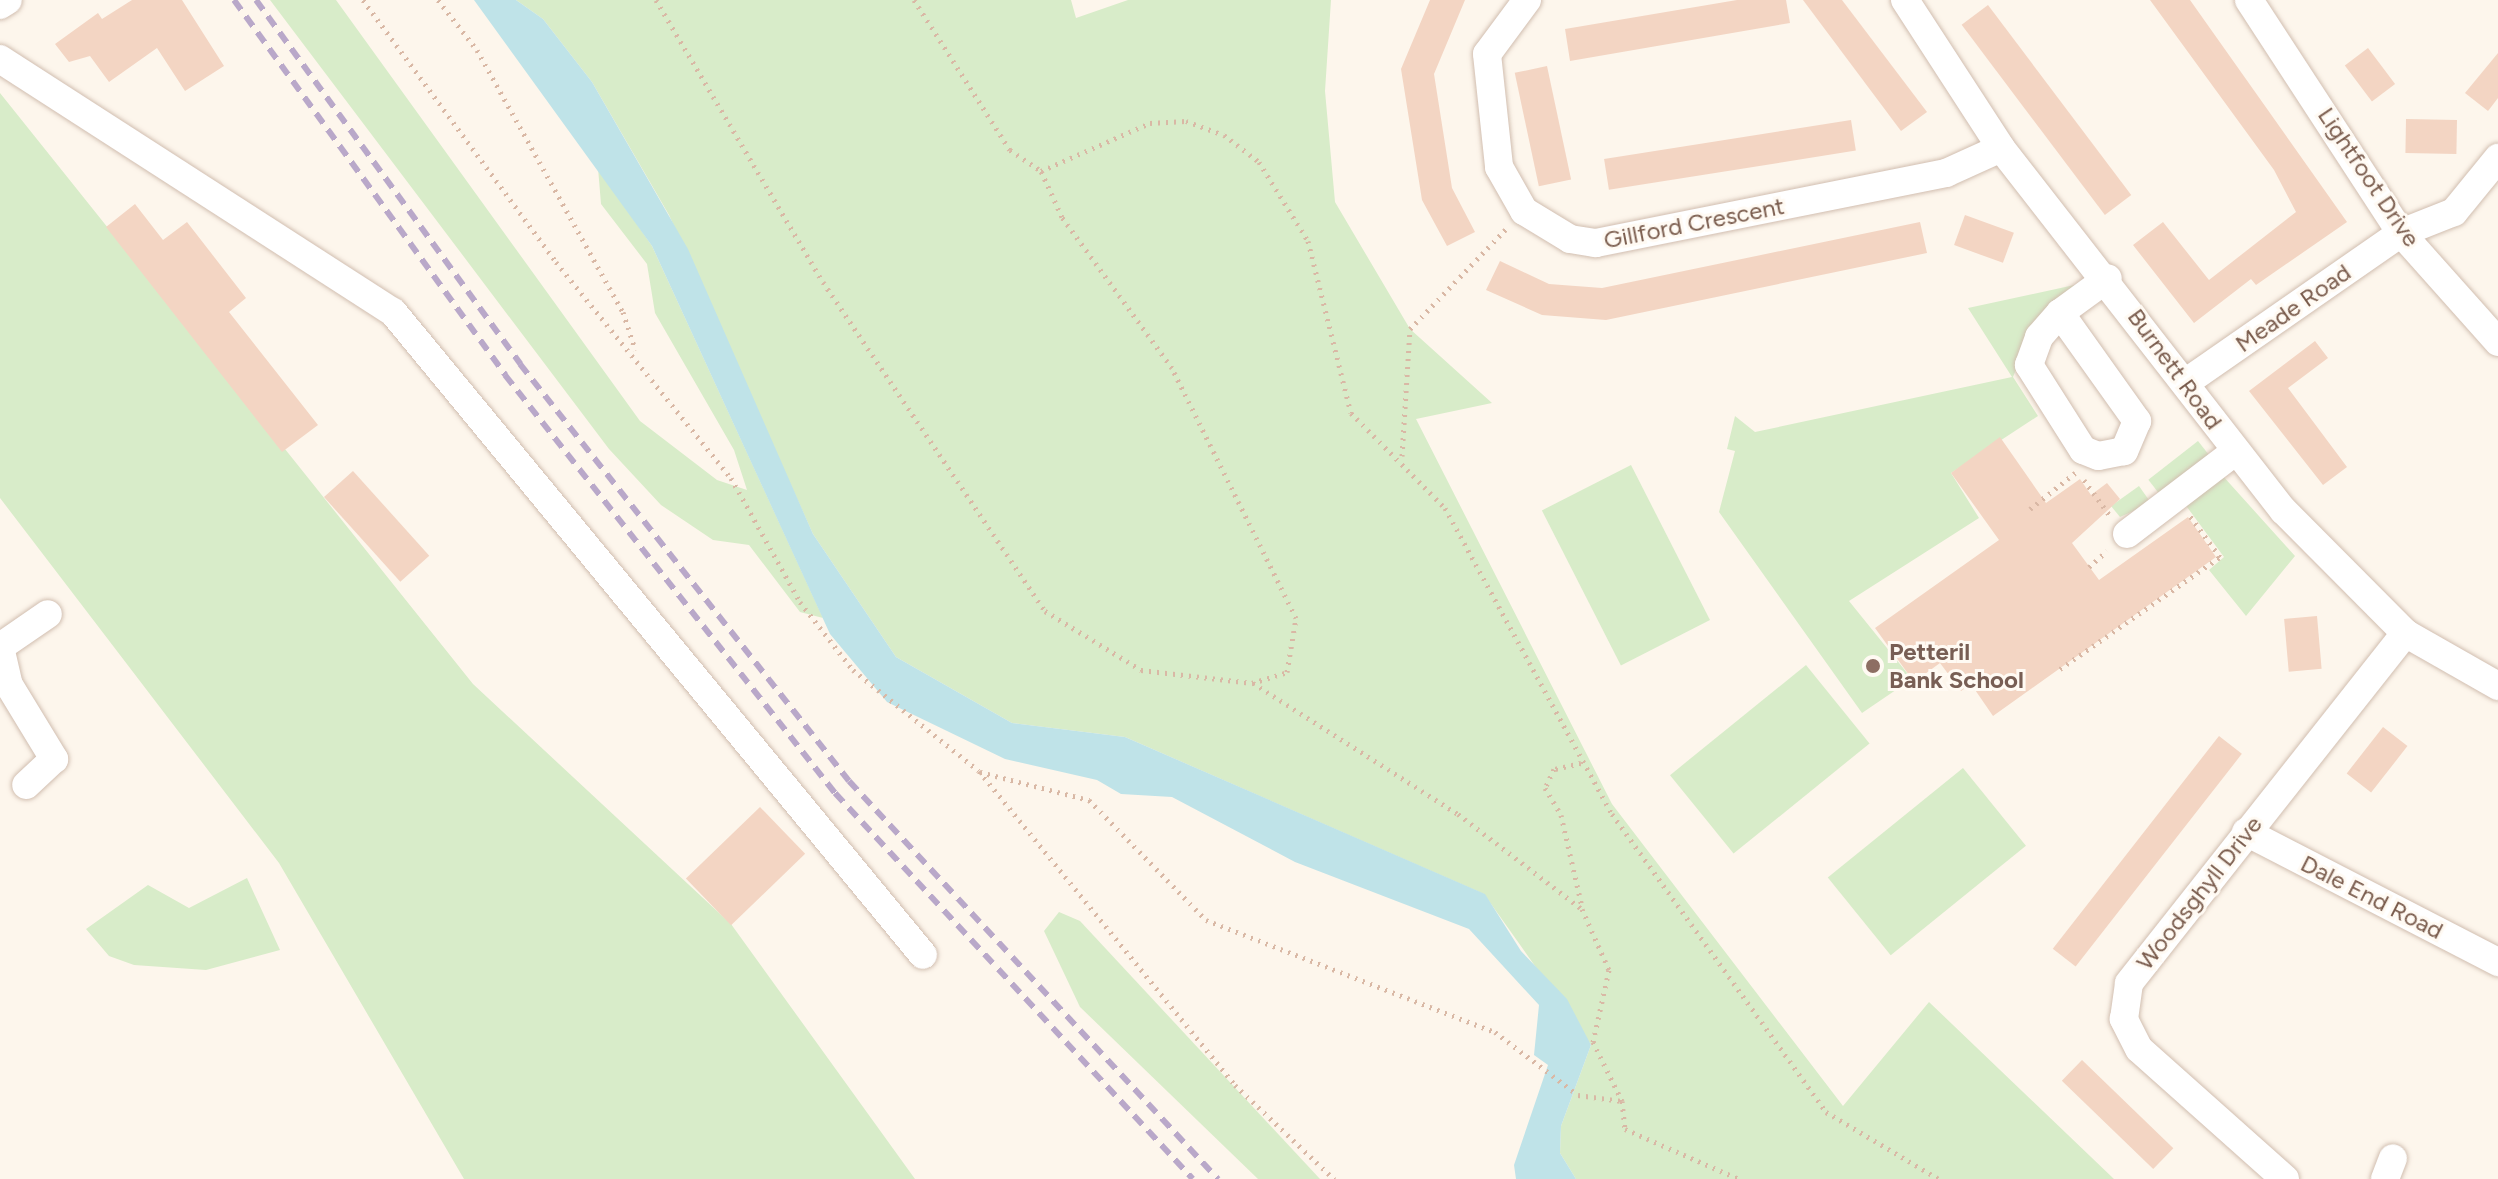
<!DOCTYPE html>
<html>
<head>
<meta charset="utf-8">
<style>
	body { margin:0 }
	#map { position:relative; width:2498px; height:1179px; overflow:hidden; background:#fdf6ec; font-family:Figtree,sans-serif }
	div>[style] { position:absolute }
	.green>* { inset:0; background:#d8ecc9; transform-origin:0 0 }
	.water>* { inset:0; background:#bfe3e8 }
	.building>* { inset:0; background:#f3d5c3; transform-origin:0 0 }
	.path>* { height:5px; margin-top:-2.5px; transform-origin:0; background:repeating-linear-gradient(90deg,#d9b8a5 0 2px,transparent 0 8px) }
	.roads { filter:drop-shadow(0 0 2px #d1beb0) drop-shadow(0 0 2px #d1beb0) }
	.minor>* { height:28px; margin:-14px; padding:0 14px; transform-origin:14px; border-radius:14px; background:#fff }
	.rail>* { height:6px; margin-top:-3px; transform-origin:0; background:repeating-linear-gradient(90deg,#b9a8c9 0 12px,transparent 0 20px) }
	.dots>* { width:22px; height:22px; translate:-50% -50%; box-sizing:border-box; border:4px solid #fffaf3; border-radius:50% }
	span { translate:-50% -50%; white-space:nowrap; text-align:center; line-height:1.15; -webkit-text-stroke:6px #fffaf3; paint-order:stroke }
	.street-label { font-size:24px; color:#7a5c4d }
	.education-label { font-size:24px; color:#785e54; font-weight:700 }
	.left { translate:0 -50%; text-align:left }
</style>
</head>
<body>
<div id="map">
	<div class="green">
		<i style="clip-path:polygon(270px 0,336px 0,640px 421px,717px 480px,747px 490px,734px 450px,655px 313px,647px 264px,601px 204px,598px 168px,652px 246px,823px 618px,800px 612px,749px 545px,713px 540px,661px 505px,609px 449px)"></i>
		<i style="clip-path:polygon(516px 0,1071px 0,1076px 18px,1128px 0,1331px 0,1325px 91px,1335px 202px,1410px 329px,1492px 403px,1416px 419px,1612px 804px,1843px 1106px,1929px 1002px,2114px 1179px,1576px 1179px,1560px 1153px,1561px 1126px,1591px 1045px,1484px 894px,1125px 737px,1012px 723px,896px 657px,813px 534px,669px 215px,592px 82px,543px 19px)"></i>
		<i style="clip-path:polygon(0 93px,473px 684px,731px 924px,915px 1179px,464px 1179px,279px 863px,0 498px)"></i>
		<i style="clip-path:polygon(2079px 284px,2036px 320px,2013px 377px,2038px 416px,1951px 473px,1979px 518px,1849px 601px,1912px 679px,1862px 713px,1719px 512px,1735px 451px,1727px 449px,1735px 416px,1755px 432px,2012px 377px,1968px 308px)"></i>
		<i style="left:2198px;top:441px;width:23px;height:63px;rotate:52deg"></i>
		<i style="left:1631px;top:465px;width:174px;height:100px;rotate:63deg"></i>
		<i style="clip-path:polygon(2222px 475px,2295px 556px,2246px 616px,2209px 570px,2224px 557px,2184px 503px)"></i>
		<i style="clip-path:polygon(2139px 486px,2151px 503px,2120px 517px,2111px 506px)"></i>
		<i style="left:1806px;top:665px;width:101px;height:175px;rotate:51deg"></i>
		<i style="left:1963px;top:768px;width:100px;height:174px;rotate:51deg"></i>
		<i style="clip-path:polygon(247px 878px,280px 950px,206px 970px,134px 965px,109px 956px,86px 929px,148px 885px,189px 908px)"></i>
		<i style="clip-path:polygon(1059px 912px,1080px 921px,1320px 1179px,1258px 1179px,1080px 1007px,1044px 931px)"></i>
	</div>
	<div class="water">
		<i style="clip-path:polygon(474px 0,516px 0,543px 19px,592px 82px,688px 249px,813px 534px,896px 657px,1012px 723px,1125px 737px,1485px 894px,1521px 951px,1567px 999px,1591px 1045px,1561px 1126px,1560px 1153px,1576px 1179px,1516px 1179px,1514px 1165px,1548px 1065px,1534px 1055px,1539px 1005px,1469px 929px,1295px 862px,1172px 797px,1121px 794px,1097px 780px,1005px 759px,887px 702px,830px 634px,652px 246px)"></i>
	</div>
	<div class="building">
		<i style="clip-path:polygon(132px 0,182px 0,224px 66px,185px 91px,157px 48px,109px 82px,90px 56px,69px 62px,55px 44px,98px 13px,102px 19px)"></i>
		<i style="clip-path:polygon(1430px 0,1465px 0,1434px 74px,1452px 188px,1475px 232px,1447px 246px,1422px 200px,1401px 69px)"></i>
		<i style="clip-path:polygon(1737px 0,1786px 0,1790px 23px,1570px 61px,1565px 29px)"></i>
		<i style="clip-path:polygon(1803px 0,1842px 0,1927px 112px,1901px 131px)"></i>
		<i style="clip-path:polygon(2150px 0,2190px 0,2347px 222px,2256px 285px,2251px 279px,2194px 323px,2133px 245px,2163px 222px,2209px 280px,2296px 212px,2274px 170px)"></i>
		<i style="left:1988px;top:5px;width:238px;height:33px;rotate:53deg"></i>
		<i style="left:2368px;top:48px;width:45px;height:29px;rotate:53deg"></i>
		<i style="clip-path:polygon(2498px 53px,2498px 98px,2488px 111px,2465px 93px)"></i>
		<i style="left:1547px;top:66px;width:116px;height:33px;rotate:78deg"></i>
		<i style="left:2406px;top:119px;width:51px;height:34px;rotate:1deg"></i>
		<i style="left:1851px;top:120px;width:31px;height:250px;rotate:81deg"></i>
		<i style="clip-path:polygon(135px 204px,163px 240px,187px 222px,246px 298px,229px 312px,318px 425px,282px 452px,106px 227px)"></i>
		<i style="left:1965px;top:215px;width:52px;height:32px;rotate:20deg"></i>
		<i style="clip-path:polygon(1920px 222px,1927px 253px,1606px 320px,1542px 315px,1486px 290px,1500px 261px,1549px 284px,1602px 288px)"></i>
		<i style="clip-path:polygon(2315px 341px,2328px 358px,2288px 388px,2347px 467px,2323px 485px,2249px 391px)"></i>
		<i style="clip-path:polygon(2000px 437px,2046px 503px,2080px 479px,2091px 495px,2107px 483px,2120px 499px,2072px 543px,2099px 580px,2188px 517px,2216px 557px,1993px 716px,1971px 684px,1961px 691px,1940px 663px,1914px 682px,1875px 628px,1999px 540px,1951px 473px)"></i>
		<i style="left:353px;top:471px;width:114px;height:39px;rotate:48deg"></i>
		<i style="left:2317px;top:616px;width:53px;height:33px;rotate:85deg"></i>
		<i style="left:2383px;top:727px;width:31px;height:59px;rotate:38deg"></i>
		<i style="left:2219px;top:736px;width:29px;height:270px;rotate:38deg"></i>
		<i style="left:760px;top:807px;width:65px;height:103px;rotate:46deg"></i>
		<i style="left:2082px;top:1060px;width:127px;height:29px;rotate:44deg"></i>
	</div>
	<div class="path">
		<i style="left:363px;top:0;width:325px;rotate:53.6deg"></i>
		<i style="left:556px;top:262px;width:278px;rotate:51deg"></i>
		<i style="left:731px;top:478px;width:142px;rotate:60.9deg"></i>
		<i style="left:800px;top:602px;width:86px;rotate:52.1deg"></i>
		<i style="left:853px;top:670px;width:161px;rotate:38.7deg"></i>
		<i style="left:979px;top:771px;width:405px;rotate:50.8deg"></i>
		<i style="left:1235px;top:1085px;width:137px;rotate:43.5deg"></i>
		<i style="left:438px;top:0;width:63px;rotate:52deg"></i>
		<i style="left:477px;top:50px;width:300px;rotate:60.9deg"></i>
		<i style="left:623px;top:312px;width:40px;rotate:72deg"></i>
		<i style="left:656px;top:0;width:328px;rotate:59.4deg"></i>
		<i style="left:823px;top:282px;width:397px;rotate:56deg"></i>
		<i style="left:1045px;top:611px;width:113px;rotate:31.6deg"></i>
		<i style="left:1141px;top:670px;width:112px;rotate:6.7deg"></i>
		<i style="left:1252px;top:683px;width:37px;rotate:-17deg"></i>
		<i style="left:1287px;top:672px;width:55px;rotate:-80.5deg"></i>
		<i style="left:1296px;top:618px;width:279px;rotate:-116.4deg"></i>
		<i style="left:1172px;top:368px;width:187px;rotate:-126.1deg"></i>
		<i style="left:1062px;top:217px;width:51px;rotate:-114.5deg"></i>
		<i style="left:914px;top:0;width:178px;rotate:57.4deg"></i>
		<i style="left:1010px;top:150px;width:37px;rotate:34deg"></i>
		<i style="left:1041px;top:171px;width:119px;rotate:-23.8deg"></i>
		<i style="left:1150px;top:123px;width:36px;rotate:-3deg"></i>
		<i style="left:1186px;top:121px;width:40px;rotate:20.2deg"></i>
		<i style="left:1224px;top:135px;width:44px;rotate:37.6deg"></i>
		<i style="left:1259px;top:162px;width:93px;rotate:58.2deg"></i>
		<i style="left:1308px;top:241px;width:177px;rotate:76deg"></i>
		<i style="left:1351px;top:413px;width:134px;rotate:45.3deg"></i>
		<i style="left:1445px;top:508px;width:349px;rotate:61.4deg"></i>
		<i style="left:1612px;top:814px;width:367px;rotate:54.3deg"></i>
		<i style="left:1826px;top:1112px;width:131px;rotate:30.7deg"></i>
		<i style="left:1402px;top:456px;width:127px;rotate:-86.4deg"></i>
		<i style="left:1410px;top:329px;width:139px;rotate:-46.2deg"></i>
		<i style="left:2084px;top:480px;width:46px;rotate:53.9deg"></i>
		<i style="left:2030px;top:509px;width:58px;rotate:-38.7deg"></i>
		<i style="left:2089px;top:567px;width:24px;rotate:-42deg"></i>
		<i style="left:2060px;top:669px;width:195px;rotate:-35deg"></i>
		<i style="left:2220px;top:557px;width:51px;rotate:-126.2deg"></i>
		<i style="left:1253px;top:683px;width:243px;rotate:32.6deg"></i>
		<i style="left:1458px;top:814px;width:156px;rotate:37.5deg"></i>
		<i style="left:1582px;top:909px;width:67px;rotate:66.1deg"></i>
		<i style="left:1609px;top:970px;width:74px;rotate:102.5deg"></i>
		<i style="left:1593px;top:1042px;width:66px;rotate:63.8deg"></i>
		<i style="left:1581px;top:763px;width:28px;rotate:167deg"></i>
		<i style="left:1554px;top:769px;width:21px;rotate:115deg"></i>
		<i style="left:1545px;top:788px;width:31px;rotate:59deg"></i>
		<i style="left:1561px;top:815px;width:94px;rotate:77.1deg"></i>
		<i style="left:980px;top:772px;width:113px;rotate:14.4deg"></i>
		<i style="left:1089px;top:800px;width:168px;rotate:45.7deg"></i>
		<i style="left:1206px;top:920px;width:310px;rotate:21.2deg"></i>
		<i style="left:1495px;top:1032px;width:104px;rotate:37.2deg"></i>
		<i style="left:1578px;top:1095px;width:44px;rotate:7.8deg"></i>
		<i style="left:1622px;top:1101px;width:28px;rotate:84deg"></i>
		<i style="left:1625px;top:1129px;width:124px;rotate:23.7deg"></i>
	</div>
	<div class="roads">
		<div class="minor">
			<i style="left:1527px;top:0;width:67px;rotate:126.5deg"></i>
			<i style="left:1487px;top:54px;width:114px;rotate:83.9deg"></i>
			<i style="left:1499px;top:167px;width:51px;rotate:60.4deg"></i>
			<i style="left:1524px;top:211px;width:54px;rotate:31.3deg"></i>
			<i style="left:1570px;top:239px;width:26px;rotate:9deg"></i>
			<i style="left:1596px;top:243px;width:357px;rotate:-11.3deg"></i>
			<i style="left:1946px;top:173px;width:60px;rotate:-24.4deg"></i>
			<i style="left:1905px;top:0;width:176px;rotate:57deg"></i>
			<i style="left:2001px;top:148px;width:460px;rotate:52.1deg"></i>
			<i style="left:2284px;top:511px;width:172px;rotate:45.2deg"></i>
			<i style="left:2405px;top:633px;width:107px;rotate:29.7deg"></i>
			<i style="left:2249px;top:0;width:278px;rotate:56.9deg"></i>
			<i style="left:2401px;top:233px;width:146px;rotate:48.3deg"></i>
			<i style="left:0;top:5px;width:9px;rotate:-32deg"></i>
			<i style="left:0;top:59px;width:467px;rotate:32.8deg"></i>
			<i style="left:393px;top:312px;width:833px;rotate:50.5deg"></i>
			<i style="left:2060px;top:313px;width:133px;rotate:54.5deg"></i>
			<i style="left:2137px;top:421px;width:33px;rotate:113deg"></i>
			<i style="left:2124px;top:451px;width:26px;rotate:169deg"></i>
			<i style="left:2098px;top:456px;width:16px;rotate:-158deg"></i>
			<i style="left:2083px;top:450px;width:101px;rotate:-122.4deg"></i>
			<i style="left:2029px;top:365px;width:30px;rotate:-70deg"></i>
			<i style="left:2039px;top:337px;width:32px;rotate:-49deg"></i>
			<i style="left:2060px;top:313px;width:59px;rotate:-36.1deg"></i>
			<i style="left:2185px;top:383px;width:263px;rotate:-34.8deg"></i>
			<i style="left:2401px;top:233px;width:57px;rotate:-21.6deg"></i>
			<i style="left:2454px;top:212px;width:70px;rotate:-50.8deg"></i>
			<i style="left:2127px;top:534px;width:137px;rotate:-37.3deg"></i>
			<i style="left:0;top:647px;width:39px;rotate:77deg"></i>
			<i style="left:9px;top:685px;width:87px;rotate:58.7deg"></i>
			<i style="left:54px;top:759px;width:38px;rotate:137deg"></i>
			<i style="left:0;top:647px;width:58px;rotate:-34.5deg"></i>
			<i style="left:2246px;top:832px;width:284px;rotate:27.3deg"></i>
			<i style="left:2285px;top:1179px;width:195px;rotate:-138.3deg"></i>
			<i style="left:2139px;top:1049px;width:34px;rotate:-117deg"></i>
			<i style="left:2124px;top:1019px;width:36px;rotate:-82deg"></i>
			<i style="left:2129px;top:983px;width:446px;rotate:-51.7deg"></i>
			<i style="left:2385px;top:1179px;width:22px;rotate:-69deg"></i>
		</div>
	</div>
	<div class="rail">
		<i style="left:234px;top:0;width:463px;rotate:54.1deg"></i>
		<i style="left:505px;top:375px;width:533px;rotate:51.71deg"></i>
		<i style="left:835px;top:793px;width:526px;rotate:47.16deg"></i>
		<i style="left:256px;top:0;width:450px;rotate:54deg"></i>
		<i style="left:520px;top:364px;width:531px;rotate:51.73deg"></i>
		<i style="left:849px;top:781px;width:543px;rotate:47.17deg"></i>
	</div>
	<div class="dots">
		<i style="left:1873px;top:666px;background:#8d6e63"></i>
	</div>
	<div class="street-label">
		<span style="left:2369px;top:177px;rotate:56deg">Lightfoot Drive</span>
		<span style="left:1694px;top:223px;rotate:-11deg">Gillford Crescent</span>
		<span style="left:2293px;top:308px;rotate:-35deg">Meade Road</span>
		<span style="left:2175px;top:369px;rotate:54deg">Burnett Road</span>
		<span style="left:2199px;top:893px;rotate:-52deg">Woodsghyll Drive</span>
		<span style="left:2372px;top:897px;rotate:27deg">Dale End Road</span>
	</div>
	<div class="education-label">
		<span class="left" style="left:1889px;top:666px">Petteril<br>Bank School</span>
	</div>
</div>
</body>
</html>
